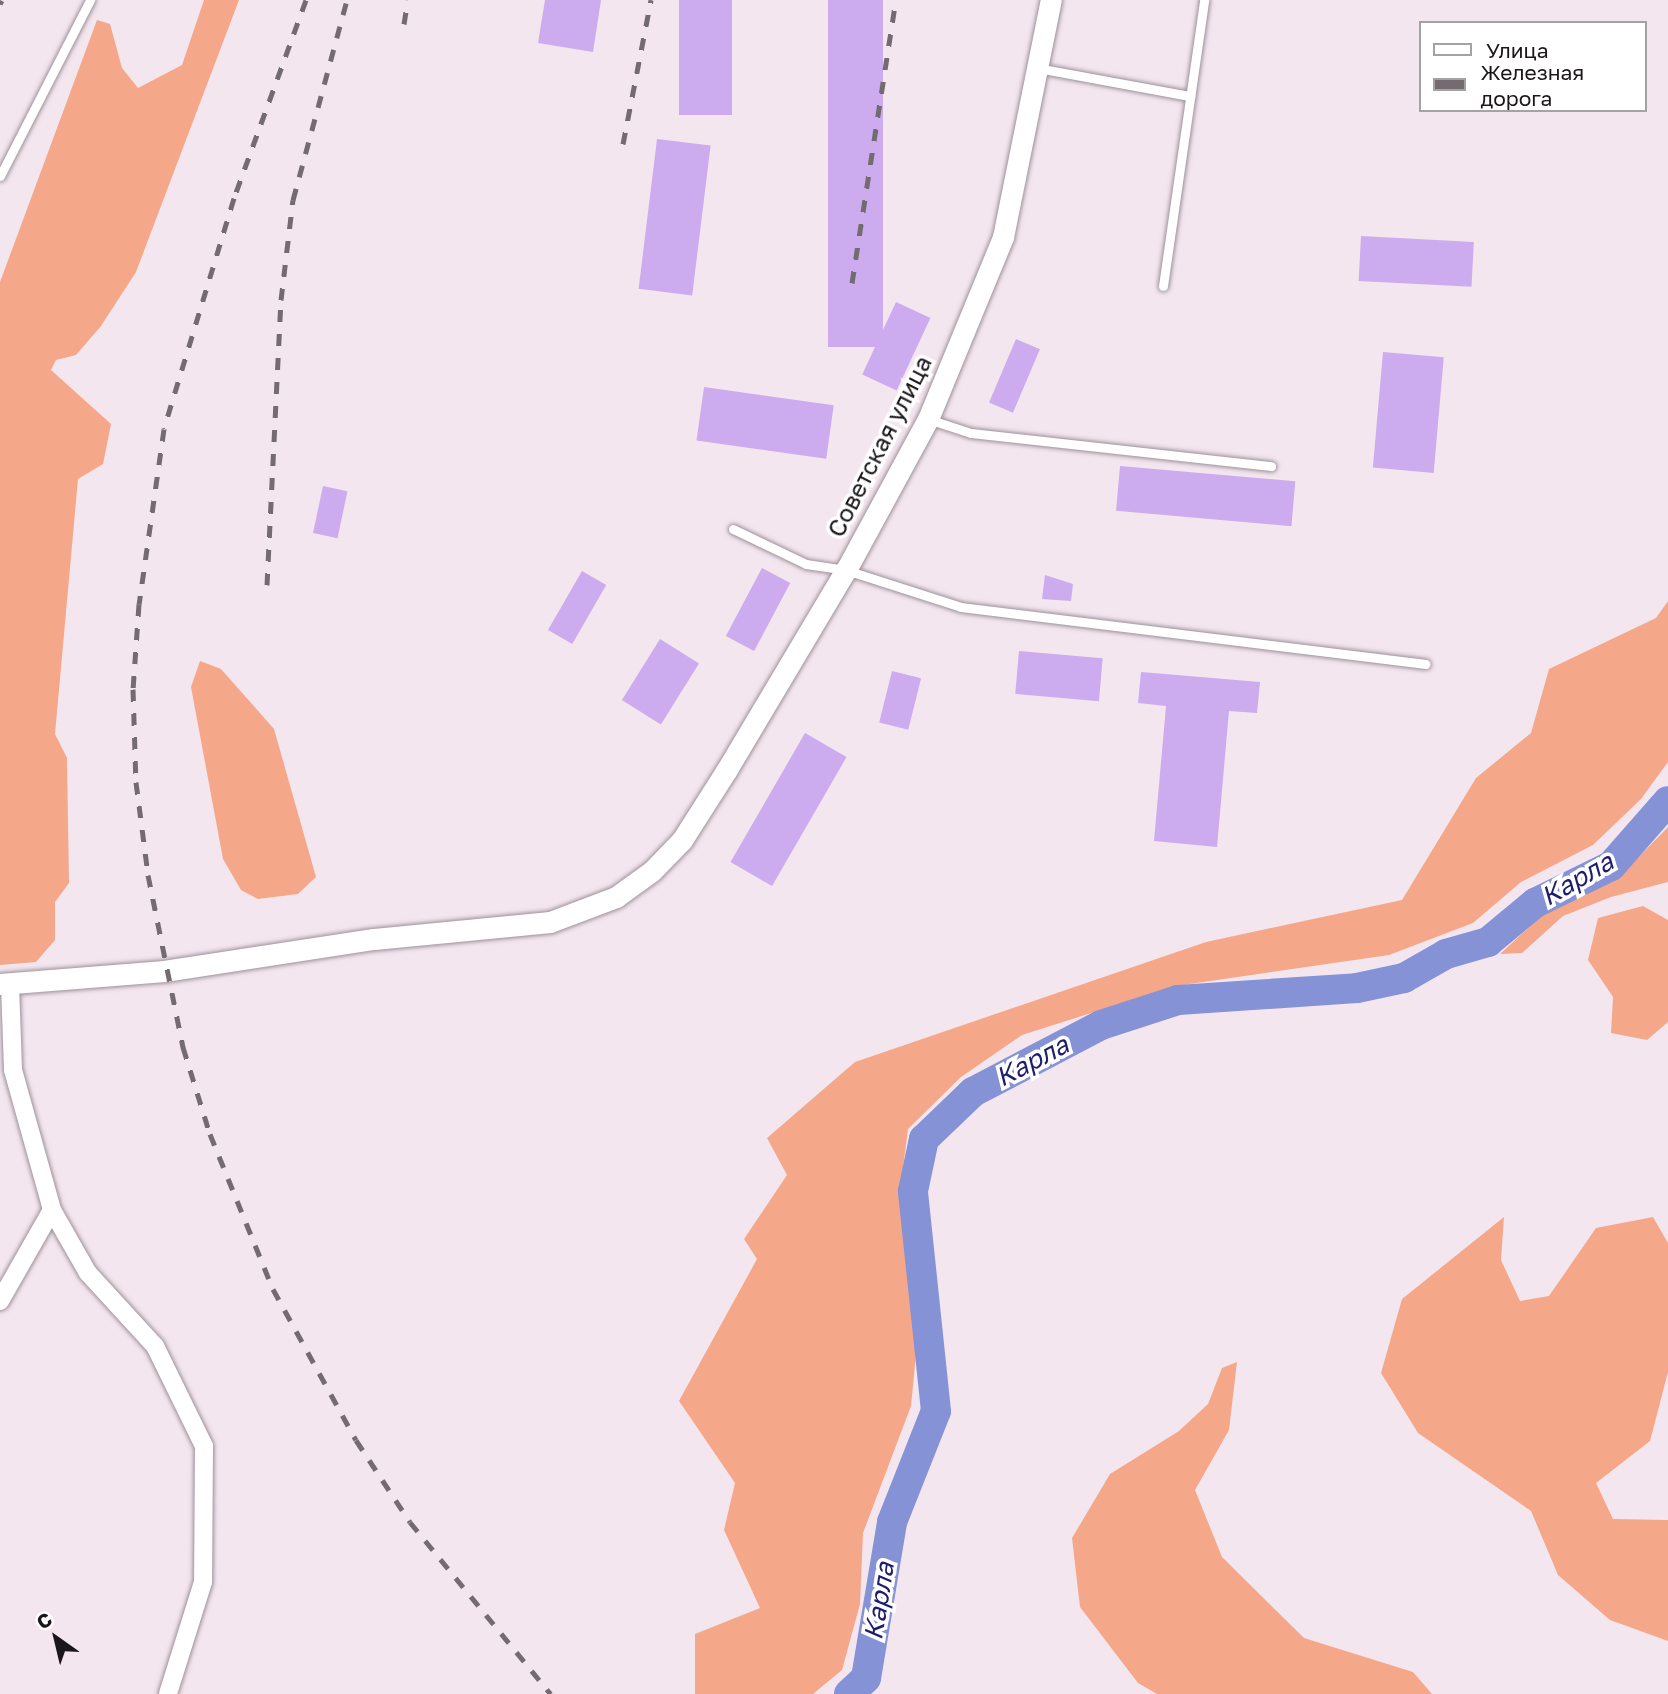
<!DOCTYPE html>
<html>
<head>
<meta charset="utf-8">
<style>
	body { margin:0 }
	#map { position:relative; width:1668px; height:1694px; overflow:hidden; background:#f4e6ef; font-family:"Golos Text",sans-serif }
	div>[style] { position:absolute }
	.forest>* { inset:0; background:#f5a78a }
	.river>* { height:30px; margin:-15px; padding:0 15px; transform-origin:15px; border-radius:15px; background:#8592d5 }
	.building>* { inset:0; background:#cdabef; transform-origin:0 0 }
	.roads { filter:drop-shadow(0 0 2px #9e919a) drop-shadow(0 0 2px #9e919a) }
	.service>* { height:9px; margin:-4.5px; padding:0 4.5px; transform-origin:4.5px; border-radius:4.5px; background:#fff }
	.minor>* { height:18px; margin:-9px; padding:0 9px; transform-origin:9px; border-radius:9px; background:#fff }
	.tertiary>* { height:21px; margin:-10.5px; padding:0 10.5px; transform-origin:10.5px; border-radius:10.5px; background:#fff }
	.rail>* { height:5px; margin-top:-2.5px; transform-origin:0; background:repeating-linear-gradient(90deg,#736b70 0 12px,transparent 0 24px) }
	span { translate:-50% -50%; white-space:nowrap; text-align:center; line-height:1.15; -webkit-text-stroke:7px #fff; paint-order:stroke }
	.street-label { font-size:24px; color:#1b1619 }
	.water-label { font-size:26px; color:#1e1d6b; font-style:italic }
	.legend { position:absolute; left:1419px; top:21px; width:228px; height:91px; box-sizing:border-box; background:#fff; border:2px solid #a4a2a3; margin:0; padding:9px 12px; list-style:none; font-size:21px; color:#1b1619 }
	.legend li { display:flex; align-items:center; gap:14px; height:35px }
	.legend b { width:35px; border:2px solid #a4a2a3 }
	.north { position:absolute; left:21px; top:1603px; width:70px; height:70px; -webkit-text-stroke:5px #fff; paint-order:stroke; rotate:326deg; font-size:19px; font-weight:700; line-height:28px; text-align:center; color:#1b1619 }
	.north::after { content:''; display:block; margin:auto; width:24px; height:32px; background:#1b1619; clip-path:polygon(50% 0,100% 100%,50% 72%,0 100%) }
</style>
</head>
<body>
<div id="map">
	<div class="forest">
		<i style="clip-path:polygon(204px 0,239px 0,136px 272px,101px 326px,76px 355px,56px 360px,51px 370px,111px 424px,103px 464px,78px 479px,55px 734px,67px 758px,69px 883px,55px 902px,55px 940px,36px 962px,0 965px,0 282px,97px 20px,110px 24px,122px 68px,138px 88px,182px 65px)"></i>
		<i style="clip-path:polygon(1668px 601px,1668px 762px,1641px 799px,1593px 845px,1521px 882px,1473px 923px,1389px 955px,1176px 986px,1022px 1035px,961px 1077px,908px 1129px,900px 1191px,919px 1324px,911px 1406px,863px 1533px,860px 1604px,842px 1670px,813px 1694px,695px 1694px,695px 1634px,760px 1608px,724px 1530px,735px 1483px,679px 1401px,757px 1259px,744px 1239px,787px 1175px,767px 1138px,855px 1062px,1206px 942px,1402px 900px,1476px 778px,1531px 733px,1549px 669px,1656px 618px)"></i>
		<i style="clip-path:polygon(200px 661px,221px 669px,274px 729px,316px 877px,298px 894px,258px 899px,241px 890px,223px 859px,191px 687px)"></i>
		<i style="clip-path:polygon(1668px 827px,1668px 882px,1611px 897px,1563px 916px,1522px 953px,1500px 954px,1550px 908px,1622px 874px)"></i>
		<i style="clip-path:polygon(1643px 906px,1668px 920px,1668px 1022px,1647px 1040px,1611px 1033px,1613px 997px,1588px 960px,1598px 918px)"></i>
		<i style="clip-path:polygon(1504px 1217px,1501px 1260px,1520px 1301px,1549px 1296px,1596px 1228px,1653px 1217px,1668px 1243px,1668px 1372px,1650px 1441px,1596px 1483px,1613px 1519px,1668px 1520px,1668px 1641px,1610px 1620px,1558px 1575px,1531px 1511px,1418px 1433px,1381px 1373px,1402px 1299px)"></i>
		<i style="clip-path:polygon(1237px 1362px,1229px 1430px,1195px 1490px,1222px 1557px,1304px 1638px,1413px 1672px,1432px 1694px,1157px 1694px,1138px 1683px,1080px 1607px,1072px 1538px,1110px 1474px,1179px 1431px,1208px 1404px,1222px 1368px)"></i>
	</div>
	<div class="river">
		<i style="left:849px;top:1694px;width:23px;rotate:-43deg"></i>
		<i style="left:866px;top:1678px;width:158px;rotate:-80.5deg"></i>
		<i style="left:892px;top:1522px;width:119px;rotate:-68.4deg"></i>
		<i style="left:936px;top:1411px;width:221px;rotate:-96deg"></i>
		<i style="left:913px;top:1191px;width:53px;rotate:-78.1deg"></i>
		<i style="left:924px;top:1139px;width:68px;rotate:-43.8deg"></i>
		<i style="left:973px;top:1092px;width:144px;rotate:-27.6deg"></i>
		<i style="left:1101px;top:1025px;width:81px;rotate:-18deg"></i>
		<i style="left:1178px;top:1000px;width:179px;rotate:-3.8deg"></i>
		<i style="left:1357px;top:988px;width:48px;rotate:-12deg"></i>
		<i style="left:1404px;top:978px;width:48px;rotate:-29.7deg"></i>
		<i style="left:1446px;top:954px;width:44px;rotate:-15.9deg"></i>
		<i style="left:1488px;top:942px;width:61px;rotate:-39.7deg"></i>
		<i style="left:1535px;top:903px;width:85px;rotate:-26deg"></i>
		<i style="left:1611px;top:866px;width:86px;rotate:-48.8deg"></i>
	</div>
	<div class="building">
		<i style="clip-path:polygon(545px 0,601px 0,593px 52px,538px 43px)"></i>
		<i style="left:679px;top:0;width:53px;height:115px"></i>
		<i style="left:828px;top:0;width:55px;height:347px"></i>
		<i style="left:657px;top:139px;width:54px;height:151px;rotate:7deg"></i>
		<i style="left:1361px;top:236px;width:113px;height:45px;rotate:3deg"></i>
		<i style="left:896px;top:302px;width:38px;height:80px;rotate:25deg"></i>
		<i style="left:1016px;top:339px;width:26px;height:69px;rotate:23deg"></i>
		<i style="left:1383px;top:352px;width:61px;height:116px;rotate:5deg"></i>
		<i style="left:704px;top:387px;width:131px;height:54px;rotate:8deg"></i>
		<i style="left:1120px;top:466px;width:176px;height:45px;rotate:5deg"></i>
		<i style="left:323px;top:486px;width:25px;height:48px;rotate:12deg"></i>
		<i style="left:762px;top:568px;width:32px;height:77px;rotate:28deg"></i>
		<i style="left:582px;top:571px;width:28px;height:68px;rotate:30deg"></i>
		<i style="clip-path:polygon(1045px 575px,1073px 584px,1071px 601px,1042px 599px)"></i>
		<i style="left:660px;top:639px;width:46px;height:72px;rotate:32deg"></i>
		<i style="left:1019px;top:651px;width:84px;height:43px;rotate:5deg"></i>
		<i style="left:892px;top:671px;width:30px;height:53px;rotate:14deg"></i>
		<i style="clip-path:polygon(1141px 672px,1260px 682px,1257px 713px,1229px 711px,1217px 847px,1154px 841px,1166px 706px,1138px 703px)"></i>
		<i style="left:805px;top:733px;width:48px;height:149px;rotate:30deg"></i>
	</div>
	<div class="roads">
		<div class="service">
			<i style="left:1037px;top:68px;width:156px;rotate:10.4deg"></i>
			<i style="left:0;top:176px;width:198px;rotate:-62.9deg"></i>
			<i style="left:1163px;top:286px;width:289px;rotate:-81.8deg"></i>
			<i style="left:928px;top:419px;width:45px;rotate:18deg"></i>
			<i style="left:971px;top:433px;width:302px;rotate:6.3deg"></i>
			<i style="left:733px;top:529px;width:81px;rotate:25.6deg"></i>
			<i style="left:806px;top:564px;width:40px;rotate:8.5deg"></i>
			<i style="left:846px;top:570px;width:121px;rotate:17.8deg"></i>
			<i style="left:961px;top:607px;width:468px;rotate:7deg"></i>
		</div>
		<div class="minor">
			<i style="left:10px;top:984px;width:86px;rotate:88deg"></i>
			<i style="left:13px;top:1070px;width:145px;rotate:74.4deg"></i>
			<i style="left:52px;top:1210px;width:73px;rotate:60.3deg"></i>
			<i style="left:88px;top:1273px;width:99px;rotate:47.5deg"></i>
			<i style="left:155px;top:1346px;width:111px;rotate:63.9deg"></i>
			<i style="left:204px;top:1446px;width:136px;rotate:90.4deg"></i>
			<i style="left:203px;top:1582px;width:117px;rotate:107.4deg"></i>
			<i style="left:0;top:1301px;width:105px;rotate:-60.3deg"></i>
		</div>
		<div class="tertiary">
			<i style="left:0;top:984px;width:165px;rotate:-4.5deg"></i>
			<i style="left:164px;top:971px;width:212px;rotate:-8.7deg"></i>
			<i style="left:374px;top:939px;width:177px;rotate:-5.5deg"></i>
			<i style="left:550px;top:922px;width:71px;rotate:-20.7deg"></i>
			<i style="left:616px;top:897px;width:44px;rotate:-35.8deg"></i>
			<i style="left:652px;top:871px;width:43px;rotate:-45.9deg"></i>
			<i style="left:682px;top:840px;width:82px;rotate:-57.5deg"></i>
			<i style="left:726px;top:771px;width:234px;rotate:-59.2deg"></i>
			<i style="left:846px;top:570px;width:172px;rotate:-61.5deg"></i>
			<i style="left:928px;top:419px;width:197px;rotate:-67.6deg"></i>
			<i style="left:1003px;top:237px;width:242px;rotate:-78.6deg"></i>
		</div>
	</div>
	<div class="rail">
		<i style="left:306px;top:0;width:211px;rotate:110deg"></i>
		<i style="left:234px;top:198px;width:241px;rotate:106.9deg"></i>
		<i style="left:164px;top:429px;width:177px;rotate:98.1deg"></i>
		<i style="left:139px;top:604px;width:85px;rotate:94deg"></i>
		<i style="left:133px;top:689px;width:93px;rotate:88.2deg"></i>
		<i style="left:136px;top:782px;width:94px;rotate:82.6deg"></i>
		<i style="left:148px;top:875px;width:176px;rotate:78.5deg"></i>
		<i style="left:183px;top:1047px;width:91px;rotate:72.8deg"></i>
		<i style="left:210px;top:1134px;width:167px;rotate:67.9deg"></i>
		<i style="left:273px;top:1289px;width:172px;rotate:61.2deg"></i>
		<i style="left:356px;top:1440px;width:98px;rotate:56.6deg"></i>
		<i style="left:410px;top:1522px;width:222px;rotate:50.7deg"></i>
		<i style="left:0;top:4px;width:4px;rotate:-63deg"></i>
		<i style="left:404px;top:24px;width:24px;rotate:-81deg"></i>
		<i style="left:623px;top:144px;width:147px;rotate:-79deg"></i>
		<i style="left:852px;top:283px;width:286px;rotate:-81.2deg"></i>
		<i style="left:267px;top:585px;width:285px;rotate:-87.2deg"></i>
		<i style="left:281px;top:300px;width:101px;rotate:-83.2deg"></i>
		<i style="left:293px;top:200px;width:207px;rotate:-74.9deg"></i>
	</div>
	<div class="street-label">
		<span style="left:879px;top:446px;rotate:-63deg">Советская улица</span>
	</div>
	<div class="water-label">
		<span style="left:1577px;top:879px;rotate:-30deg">Карла</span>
		<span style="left:1032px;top:1061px;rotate:-28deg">Карла</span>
		<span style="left:879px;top:1601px;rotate:-81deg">Карла</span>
	</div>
	<ul class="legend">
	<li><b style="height:9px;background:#fff"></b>Улица</li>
	<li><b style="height:9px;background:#736b70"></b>Железная дорога</li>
	</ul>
	<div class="north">С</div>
</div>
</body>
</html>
